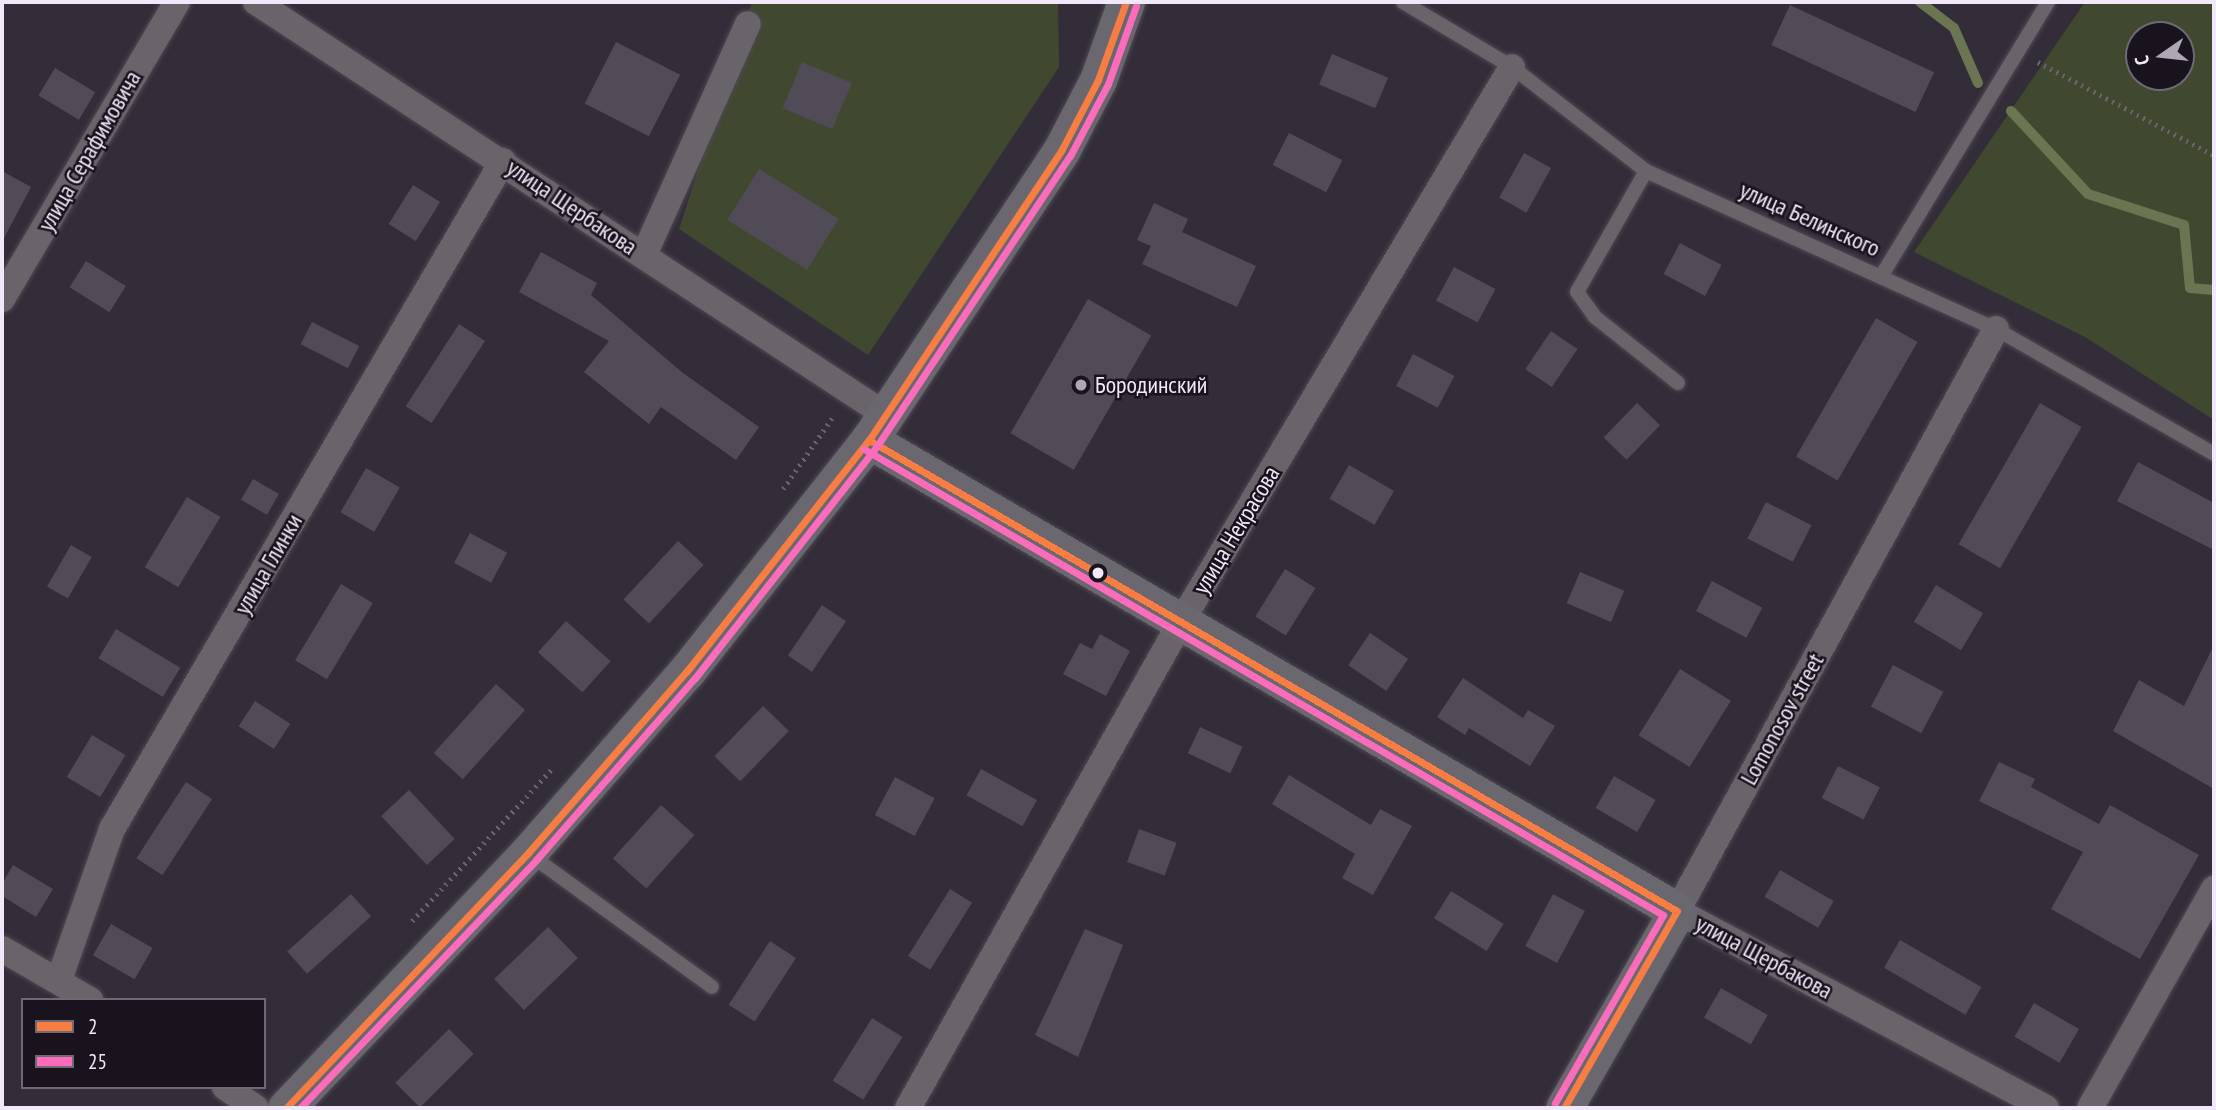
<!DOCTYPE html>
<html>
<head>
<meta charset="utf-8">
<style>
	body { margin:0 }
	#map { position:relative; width:2216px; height:1110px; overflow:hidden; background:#332d39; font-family:"PT Sans Narrow",sans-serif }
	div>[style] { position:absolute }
	.green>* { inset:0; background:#414830 }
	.stream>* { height:10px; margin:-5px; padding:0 5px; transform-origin:5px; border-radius:5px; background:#6b7552 }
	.building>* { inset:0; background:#514b57; transform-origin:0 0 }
	.path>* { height:4.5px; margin-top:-2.25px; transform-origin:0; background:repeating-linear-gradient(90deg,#69656c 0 2px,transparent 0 7px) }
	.roads { filter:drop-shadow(0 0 2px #4e4853) drop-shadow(0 0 2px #4e4853) }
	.lane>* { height:14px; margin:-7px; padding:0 7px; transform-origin:7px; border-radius:7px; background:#68646a }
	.street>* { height:26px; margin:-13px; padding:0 13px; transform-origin:13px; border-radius:13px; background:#68646a }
	.secondary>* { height:37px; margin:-18.5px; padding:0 18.5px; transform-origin:18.5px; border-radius:18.5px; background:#6a676e }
	.bus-1>* { height:7px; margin:-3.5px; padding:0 3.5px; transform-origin:3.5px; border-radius:3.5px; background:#f77d43 }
	.bus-2>* { height:7px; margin:-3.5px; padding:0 3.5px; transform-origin:3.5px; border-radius:3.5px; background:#fb6dba }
	.dots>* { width:19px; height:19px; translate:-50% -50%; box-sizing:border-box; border:4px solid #19131e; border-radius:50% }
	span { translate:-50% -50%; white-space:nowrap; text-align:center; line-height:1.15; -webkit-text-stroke:5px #19131e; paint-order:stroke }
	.street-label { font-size:24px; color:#f1e9f9 }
	.poi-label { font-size:24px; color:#f1e9f9 }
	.left { translate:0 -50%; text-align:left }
	.frame { position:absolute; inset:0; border:4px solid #f1e9f9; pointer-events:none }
	.legend { position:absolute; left:21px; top:998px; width:245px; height:91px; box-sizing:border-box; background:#19131e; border:2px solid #6f6976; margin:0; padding:9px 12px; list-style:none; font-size:21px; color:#f1e9f9 }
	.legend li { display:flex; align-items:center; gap:14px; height:35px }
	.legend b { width:35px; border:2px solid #6f6976 }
	.north { position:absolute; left:2125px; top:21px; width:70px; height:70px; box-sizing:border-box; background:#19131e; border:2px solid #6f6976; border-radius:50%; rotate:256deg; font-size:19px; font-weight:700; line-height:28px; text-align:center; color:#f1e9f9 }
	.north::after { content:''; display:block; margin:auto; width:24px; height:32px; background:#aea7b6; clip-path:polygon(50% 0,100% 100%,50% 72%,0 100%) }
</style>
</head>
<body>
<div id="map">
	<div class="green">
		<i style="clip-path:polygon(752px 2px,1058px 2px,1059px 67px,868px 355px,679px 229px)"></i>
		<i style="clip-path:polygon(evenodd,2085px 2px,2214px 2px,2214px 420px,2085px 337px,1914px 252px,2085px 2px,2139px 35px,2181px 35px,2181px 77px,2139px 77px,2139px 35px)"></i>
	</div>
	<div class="stream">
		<i style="left:1920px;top:2px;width:43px;rotate:37.4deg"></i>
		<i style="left:1954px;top:28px;width:60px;rotate:66.4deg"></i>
		<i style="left:2011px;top:111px;width:113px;rotate:47.1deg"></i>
		<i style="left:2088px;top:194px;width:101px;rotate:17.9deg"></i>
		<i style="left:2184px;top:225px;width:63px;rotate:84.6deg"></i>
		<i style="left:2190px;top:288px;width:24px;rotate:5deg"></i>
	</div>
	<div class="building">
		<i style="left:1790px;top:5px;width:159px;height:44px;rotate:25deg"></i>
		<i style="left:616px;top:42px;width:72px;height:69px;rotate:27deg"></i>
		<i style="left:1332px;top:54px;width:61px;height:33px;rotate:23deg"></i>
		<i style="left:802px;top:62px;width:54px;height:50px;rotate:23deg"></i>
		<i style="left:55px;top:68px;width:47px;height:32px;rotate:31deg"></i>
		<i style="left:1289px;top:133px;width:60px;height:36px;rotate:27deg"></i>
		<i style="left:1524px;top:153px;width:31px;height:51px;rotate:29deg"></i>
		<i style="left:759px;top:169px;width:94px;height:60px;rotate:32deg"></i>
		<i style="clip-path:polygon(2px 171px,31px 187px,2px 242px)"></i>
		<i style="left:413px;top:185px;width:32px;height:46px;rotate:32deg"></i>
		<i style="clip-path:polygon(1154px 203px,1188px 219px,1182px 232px,1256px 266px,1237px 307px,1142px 264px,1151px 246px,1137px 240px)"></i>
		<i style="left:1680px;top:243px;width:47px;height:35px;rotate:28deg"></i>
		<i style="clip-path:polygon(541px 252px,597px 283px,591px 295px,683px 373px,759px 427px,736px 460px,661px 407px,649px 424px,584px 372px,609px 341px,519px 292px)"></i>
		<i style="left:86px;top:261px;width:47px;height:31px;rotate:32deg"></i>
		<i style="left:1454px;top:267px;width:47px;height:38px;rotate:28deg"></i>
		<i style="left:1088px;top:299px;width:73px;height:155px;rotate:30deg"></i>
		<i style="left:1876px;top:318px;width:48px;height:160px;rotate:30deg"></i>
		<i style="left:312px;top:322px;width:53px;height:25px;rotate:27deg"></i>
		<i style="left:459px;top:324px;width:31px;height:98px;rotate:33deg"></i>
		<i style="left:1551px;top:331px;width:32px;height:46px;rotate:34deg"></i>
		<i style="left:1413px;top:354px;width:47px;height:36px;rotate:28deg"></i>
		<i style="left:1637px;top:403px;width:32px;height:48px;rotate:44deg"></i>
		<i style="left:2040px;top:403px;width:48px;height:163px;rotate:30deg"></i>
		<i style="clip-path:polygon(2138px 462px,2214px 503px,2214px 550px,2117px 501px)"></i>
		<i style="left:1349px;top:465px;width:52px;height:39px;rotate:30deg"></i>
		<i style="left:366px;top:468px;width:39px;height:51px;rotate:30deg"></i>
		<i style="left:253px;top:479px;width:30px;height:24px;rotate:30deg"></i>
		<i style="left:187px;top:497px;width:39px;height:82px;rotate:31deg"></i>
		<i style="left:1766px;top:502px;width:51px;height:41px;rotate:27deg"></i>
		<i style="left:470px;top:533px;width:42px;height:34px;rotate:28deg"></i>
		<i style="left:678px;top:541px;width:35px;height:80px;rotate:43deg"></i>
		<i style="left:71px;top:545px;width:24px;height:48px;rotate:30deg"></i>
		<i style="left:1285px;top:569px;width:36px;height:56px;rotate:32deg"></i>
		<i style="left:1580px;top:572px;width:48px;height:34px;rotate:23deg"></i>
		<i style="left:1712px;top:581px;width:57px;height:34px;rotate:28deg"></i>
		<i style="left:341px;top:584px;width:37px;height:89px;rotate:31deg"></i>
		<i style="left:1936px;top:585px;width:55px;height:43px;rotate:31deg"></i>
		<i style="left:822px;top:605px;width:29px;height:61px;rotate:34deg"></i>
		<i style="left:566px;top:621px;width:60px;height:42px;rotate:42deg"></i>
		<i style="left:116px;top:629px;width:75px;height:34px;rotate:31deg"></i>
		<i style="left:1370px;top:633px;width:46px;height:39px;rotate:34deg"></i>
		<i style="clip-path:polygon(1100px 634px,1130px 651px,1106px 696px,1063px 674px,1080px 643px,1092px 649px)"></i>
		<i style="clip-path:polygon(2214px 645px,2214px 789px,2113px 731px,2139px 680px,2184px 706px)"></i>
		<i style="left:1893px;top:665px;width:57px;height:47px;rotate:28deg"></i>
		<i style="left:1680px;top:669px;width:60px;height:78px;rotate:32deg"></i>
		<i style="clip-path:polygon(1463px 678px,1523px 718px,1528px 710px,1555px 726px,1530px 766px,1469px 728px,1465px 735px,1437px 717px)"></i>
		<i style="left:496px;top:684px;width:39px;height:93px;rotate:42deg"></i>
		<i style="left:255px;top:701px;width:42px;height:30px;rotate:33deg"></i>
		<i style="left:763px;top:706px;width:36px;height:70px;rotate:44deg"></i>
		<i style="left:1200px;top:727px;width:47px;height:29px;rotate:25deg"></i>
		<i style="left:92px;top:735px;width:39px;height:49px;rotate:31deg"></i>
		<i style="clip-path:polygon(1999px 762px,2035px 779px,2031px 787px,2099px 824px,2110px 805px,2199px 855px,2140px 959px,2051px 909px,2083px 852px,1979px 801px)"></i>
		<i style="left:1838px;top:766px;width:47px;height:36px;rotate:27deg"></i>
		<i style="left:981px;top:769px;width:64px;height:30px;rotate:29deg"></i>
		<i style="clip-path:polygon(1289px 775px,1371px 825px,1380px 809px,1412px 826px,1373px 895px,1342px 878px,1355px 854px,1272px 804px)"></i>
		<i style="left:1614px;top:776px;width:48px;height:37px;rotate:30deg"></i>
		<i style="left:895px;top:777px;width:45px;height:43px;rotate:28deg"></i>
		<i style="left:186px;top:782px;width:31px;height:91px;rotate:33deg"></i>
		<i style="left:409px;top:790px;width:67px;height:38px;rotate:47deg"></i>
		<i style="left:661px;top:805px;width:45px;height:72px;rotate:42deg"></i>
		<i style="left:1139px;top:829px;width:40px;height:35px;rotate:20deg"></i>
		<i style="clip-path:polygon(13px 865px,53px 889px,36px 917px,2px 896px,2px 884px)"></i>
		<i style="left:1780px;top:870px;width:62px;height:31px;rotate:30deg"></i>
		<i style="left:950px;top:889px;width:26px;height:79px;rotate:32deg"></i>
		<i style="left:1451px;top:891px;width:62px;height:32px;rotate:32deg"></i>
		<i style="left:351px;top:894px;width:30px;height:86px;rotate:48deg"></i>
		<i style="left:1553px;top:894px;width:36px;height:59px;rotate:28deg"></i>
		<i style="left:111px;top:924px;width:48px;height:36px;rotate:30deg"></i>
		<i style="left:548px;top:927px;width:43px;height:75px;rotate:46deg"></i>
		<i style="clip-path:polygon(1085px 929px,1123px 945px,1078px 1057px,1035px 1035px)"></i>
		<i style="left:1900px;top:940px;width:94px;height:32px;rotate:30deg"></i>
		<i style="left:770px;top:941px;width:31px;height:76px;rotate:33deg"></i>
		<i style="left:1721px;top:988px;width:54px;height:34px;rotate:30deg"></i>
		<i style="left:2034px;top:1003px;width:52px;height:39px;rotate:30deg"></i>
		<i style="left:872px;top:1018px;width:36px;height:74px;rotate:32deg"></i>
		<i style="left:449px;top:1029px;width:35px;height:76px;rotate:45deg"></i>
	</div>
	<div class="path">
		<i style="left:2038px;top:62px;width:199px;rotate:27.9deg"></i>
		<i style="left:783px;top:489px;width:90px;rotate:-55.4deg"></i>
		<i style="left:412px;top:921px;width:205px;rotate:-47.4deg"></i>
	</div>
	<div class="roads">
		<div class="lane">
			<i style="left:1403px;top:2px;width:127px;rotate:30.8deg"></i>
			<i style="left:1512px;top:67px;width:170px;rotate:37.8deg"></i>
			<i style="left:1646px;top:171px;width:384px;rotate:24.3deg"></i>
			<i style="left:1996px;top:329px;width:251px;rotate:29.8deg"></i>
			<i style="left:1646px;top:171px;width:139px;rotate:119.7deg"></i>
			<i style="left:1577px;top:292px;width:31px;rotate:54deg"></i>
			<i style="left:1595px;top:317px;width:106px;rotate:38.5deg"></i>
			<i style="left:1882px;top:275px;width:320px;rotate:-58.7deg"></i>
			<i style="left:529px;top:854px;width:226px;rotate:36deg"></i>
		</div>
		<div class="street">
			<i style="left:256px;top:2px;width:753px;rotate:33.25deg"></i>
			<i style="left:644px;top:255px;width:253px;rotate:-65.8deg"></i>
			<i style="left:2px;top:299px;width:345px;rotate:-59.5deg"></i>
			<i style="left:1996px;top:329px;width:664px;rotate:118.73deg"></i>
			<i style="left:1677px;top:911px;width:418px;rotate:28.1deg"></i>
			<i style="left:2px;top:949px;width:102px;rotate:30.1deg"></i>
			<i style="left:59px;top:980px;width:160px;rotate:-70.7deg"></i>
			<i style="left:112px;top:829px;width:774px;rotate:-59.66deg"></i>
			<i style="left:225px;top:1087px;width:37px;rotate:34deg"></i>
			<i style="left:908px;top:1108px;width:557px;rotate:-60.68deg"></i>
			<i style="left:1181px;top:622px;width:646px;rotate:-59.19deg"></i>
			<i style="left:2090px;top:1108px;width:252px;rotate:-60.5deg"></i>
		</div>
		<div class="secondary">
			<i style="left:869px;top:440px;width:935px;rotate:30.24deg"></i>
			<i style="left:1677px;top:911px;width:227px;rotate:119.8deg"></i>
			<i style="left:286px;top:1108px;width:352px;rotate:-46.5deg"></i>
			<i style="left:528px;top:853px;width:242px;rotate:-48.9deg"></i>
			<i style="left:687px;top:671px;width:294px;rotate:-51.8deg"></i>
			<i style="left:869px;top:440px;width:347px;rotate:-56.4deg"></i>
			<i style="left:1061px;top:151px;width:80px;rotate:-62.5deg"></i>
			<i style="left:1098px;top:80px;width:83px;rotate:-70.3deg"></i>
		</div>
	</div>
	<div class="bus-1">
		<i style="left:869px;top:440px;width:935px;rotate:30.24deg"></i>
		<i style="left:286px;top:1108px;width:352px;rotate:-46.5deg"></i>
		<i style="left:528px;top:853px;width:242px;rotate:-48.9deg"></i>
		<i style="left:687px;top:671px;width:294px;rotate:-51.8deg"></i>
		<i style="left:869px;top:440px;width:347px;rotate:-56.4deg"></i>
		<i style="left:1061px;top:151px;width:80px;rotate:-62.5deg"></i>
		<i style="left:1098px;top:80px;width:83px;rotate:-70.3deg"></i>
		<i style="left:1564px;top:1108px;width:227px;rotate:-60.2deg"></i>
	</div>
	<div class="bus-2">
		<i style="left:864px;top:449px;width:925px;rotate:30.25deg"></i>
		<i style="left:1663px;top:915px;width:217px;rotate:119.9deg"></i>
		<i style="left:300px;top:1108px;width:342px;rotate:-46.4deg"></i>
		<i style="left:536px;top:860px;width:242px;rotate:-48.9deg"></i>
		<i style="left:695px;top:678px;width:295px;rotate:-51.9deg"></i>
		<i style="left:877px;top:446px;width:348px;rotate:-56.4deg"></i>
		<i style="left:1070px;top:156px;width:81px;rotate:-62.2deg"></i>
		<i style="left:1108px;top:84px;width:83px;rotate:-70.3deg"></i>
	</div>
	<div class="dots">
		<i style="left:1081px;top:385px;background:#aea7b6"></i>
		<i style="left:1098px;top:573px;background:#f1e9f9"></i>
	</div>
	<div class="street-label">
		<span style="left:89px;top:151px;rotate:-60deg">улица Серафимовича</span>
		<span style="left:572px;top:207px;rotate:34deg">улица Щербакова</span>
		<span style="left:1810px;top:219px;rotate:24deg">улица Белинского</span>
		<span style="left:1236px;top:530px;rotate:-59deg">улица Некрасова</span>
		<span style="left:268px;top:564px;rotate:-60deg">улица Глинки</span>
		<span style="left:1782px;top:719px;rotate:-61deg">Lomonosov street</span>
		<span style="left:1764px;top:957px;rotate:28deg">улица Щербакова</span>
	</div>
	<div class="poi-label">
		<span class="left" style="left:1095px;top:385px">Бородинский</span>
	</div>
	<div class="frame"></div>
	<ul class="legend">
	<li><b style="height:9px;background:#f77d43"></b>2</li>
	<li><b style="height:9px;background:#fb6dba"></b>25</li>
	</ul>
	<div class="north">С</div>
</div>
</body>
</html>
